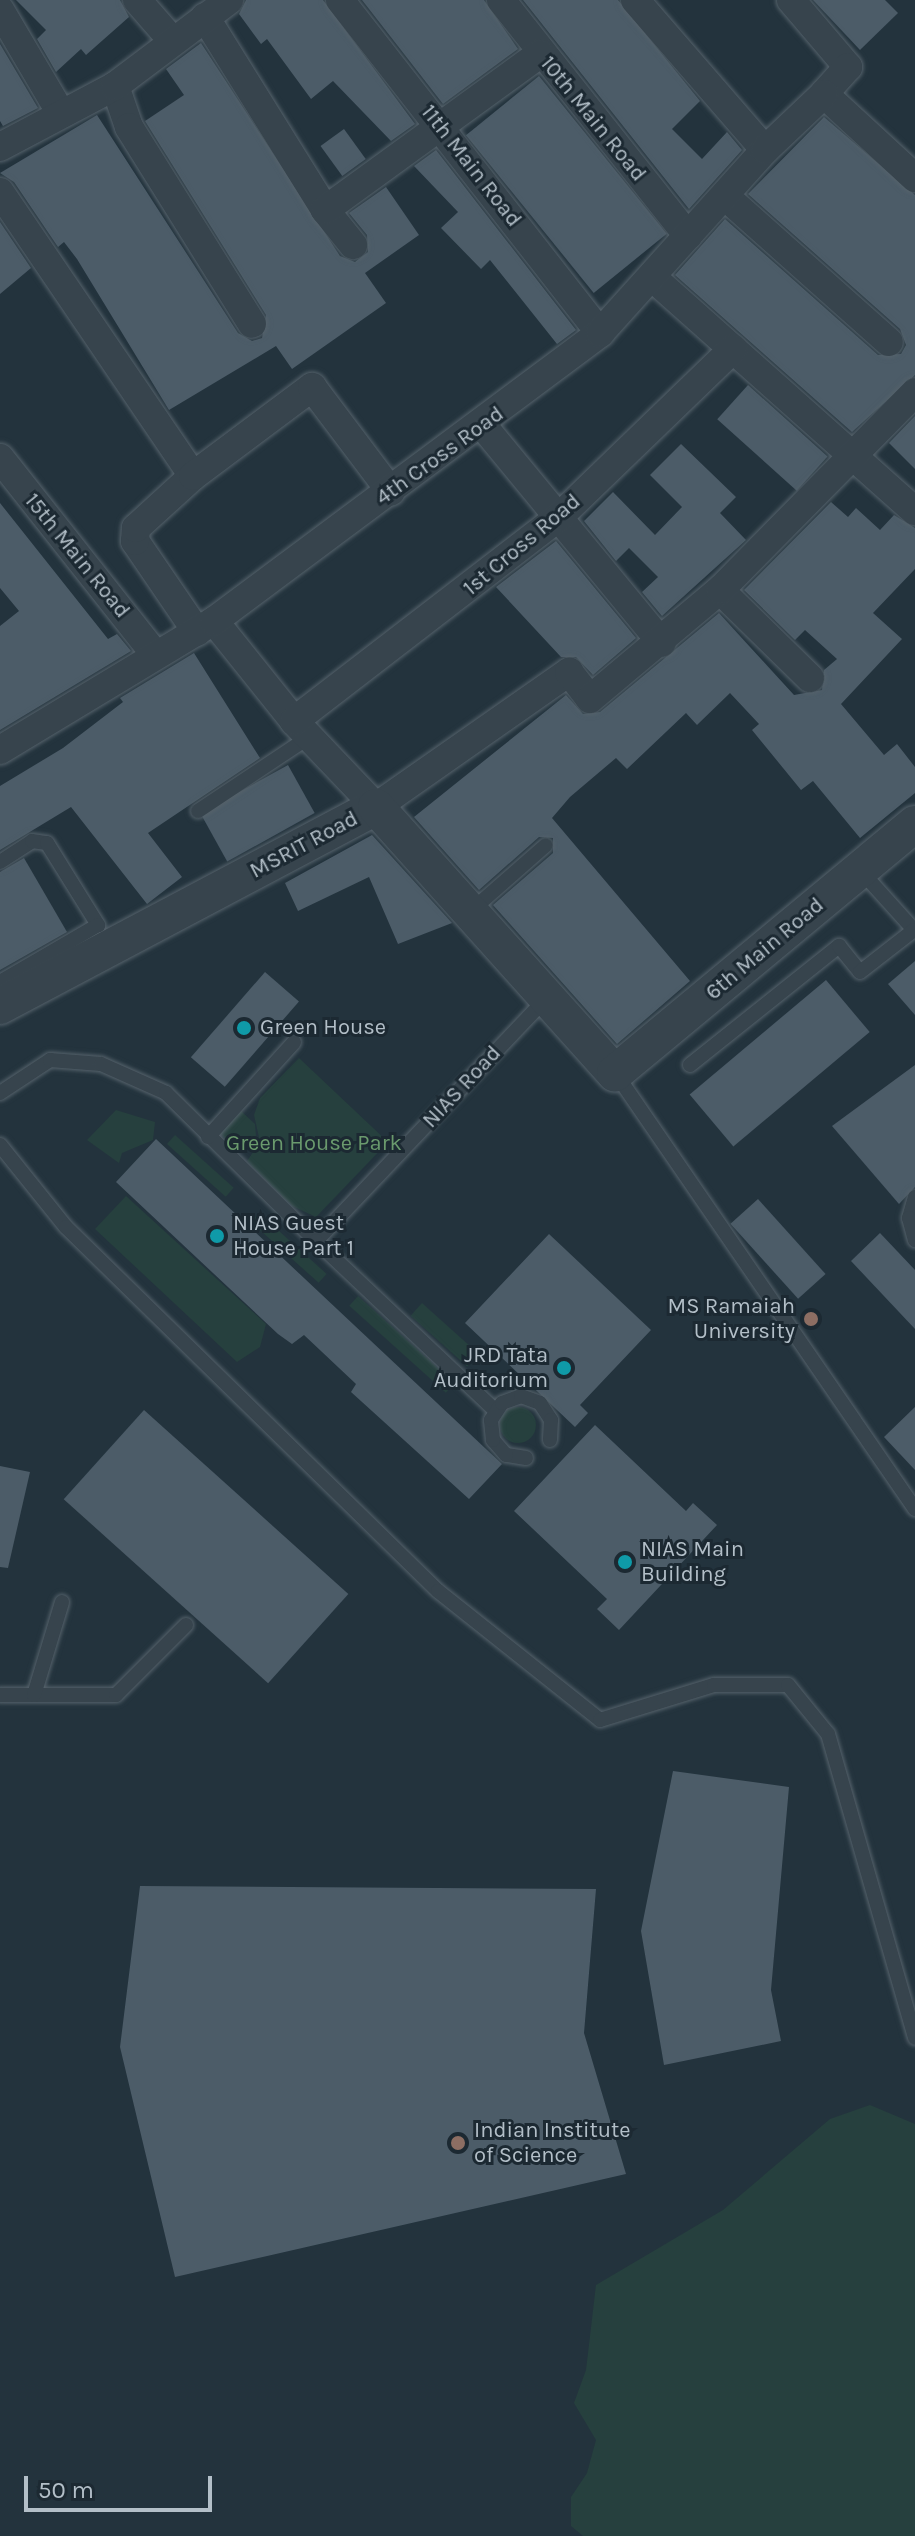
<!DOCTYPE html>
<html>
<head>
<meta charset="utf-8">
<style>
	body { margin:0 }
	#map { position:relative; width:915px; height:2536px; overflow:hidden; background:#23333d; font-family:Karla,sans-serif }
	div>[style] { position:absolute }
	.green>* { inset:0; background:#26403e; transform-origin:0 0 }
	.round { border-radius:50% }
	.building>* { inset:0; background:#4c5c68; transform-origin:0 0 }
	.roads { filter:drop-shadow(0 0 2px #55626b) drop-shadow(0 0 2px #55626b) }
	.service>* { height:14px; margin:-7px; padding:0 7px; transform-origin:7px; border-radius:7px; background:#37444d }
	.minor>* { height:28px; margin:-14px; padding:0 14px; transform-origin:14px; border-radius:14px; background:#37444d }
	.tertiary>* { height:36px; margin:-18px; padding:0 18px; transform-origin:18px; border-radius:18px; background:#37444d }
	.dots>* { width:22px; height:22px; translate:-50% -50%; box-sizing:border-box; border:4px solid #1c2932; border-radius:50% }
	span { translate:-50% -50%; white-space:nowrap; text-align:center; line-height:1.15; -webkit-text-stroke:6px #1c2932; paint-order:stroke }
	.street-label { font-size:22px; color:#b3bfc8 }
	.poi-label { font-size:22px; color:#b3bfc8 }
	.left { translate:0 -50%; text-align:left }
	.right { translate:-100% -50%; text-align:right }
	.park-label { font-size:22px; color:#6a9a6d }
	.scale { position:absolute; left:24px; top:2476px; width:188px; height:36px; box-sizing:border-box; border:4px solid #b3bfc8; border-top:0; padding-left:10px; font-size:24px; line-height:28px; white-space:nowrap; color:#b3bfc8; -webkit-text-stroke:6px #1c2932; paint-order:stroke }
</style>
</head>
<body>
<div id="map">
	<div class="green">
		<i style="clip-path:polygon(299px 1058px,388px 1142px,316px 1217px,292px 1206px,247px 1161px,260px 1142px,254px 1115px,260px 1098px)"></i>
		<i style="clip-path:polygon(116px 1110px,155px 1122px,153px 1140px,122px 1153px,119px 1163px,87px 1140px)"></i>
		<i style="clip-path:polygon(240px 1110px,255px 1124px,256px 1136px,231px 1144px,219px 1133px)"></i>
		<i style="left:175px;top:1135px;width:79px;height:12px;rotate:42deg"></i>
		<i style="clip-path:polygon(126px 1196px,266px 1324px,260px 1347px,237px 1362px,95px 1229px)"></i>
		<i style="left:259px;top:1213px;width:91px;height:12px;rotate:42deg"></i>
		<i style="left:358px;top:1296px;width:130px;height:13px;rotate:42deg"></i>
		<i style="left:422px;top:1303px;width:76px;height:17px;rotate:42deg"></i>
		<i class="round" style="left:500px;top:1407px;width:36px;height:36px"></i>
		<i style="clip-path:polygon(870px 2105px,915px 2124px,915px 2536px,583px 2536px,571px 2526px,571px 2497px,587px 2473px,596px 2440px,574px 2403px,586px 2370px,596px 2285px,723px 2210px,830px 2119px)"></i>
	</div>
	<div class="building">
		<i style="clip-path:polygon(16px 0,120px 0,129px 17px,86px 55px,81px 49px,56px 72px,37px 39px,46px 30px)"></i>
		<i style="clip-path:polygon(246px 0,323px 0,415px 124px,391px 141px,333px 81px,311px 99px,267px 39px,261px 44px,239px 14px)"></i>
		<i style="clip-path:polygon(362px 0,484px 0,518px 49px,443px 104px)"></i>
		<i style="clip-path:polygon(523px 0,618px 0,700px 101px,672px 129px,702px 159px,727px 132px,742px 150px,689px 209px)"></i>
		<i style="clip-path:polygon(813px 0,885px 0,898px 13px,860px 50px)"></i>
		<i style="clip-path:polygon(201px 43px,340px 256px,355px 262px,368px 252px,367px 235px,349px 213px,386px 187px,419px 235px,365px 273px,386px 303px,292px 369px,276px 346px,169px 410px,77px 259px,64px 242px,58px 247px,14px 182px,0 173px,97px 115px,238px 333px,252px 341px,262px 338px,266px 315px,145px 121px,184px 95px,166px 69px)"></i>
		<i style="clip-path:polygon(0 44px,38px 108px,3px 126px,0 121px)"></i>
		<i style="left:539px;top:76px;width:203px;height:94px;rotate:51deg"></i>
		<i style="clip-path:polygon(824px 117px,915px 195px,915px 375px,852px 432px,675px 275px,725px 219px,878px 355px,901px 354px,906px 345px,900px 329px,748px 194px)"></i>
		<i style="left:344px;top:129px;width:37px;height:29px;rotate:54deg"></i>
		<i style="clip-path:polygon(436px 150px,576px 330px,557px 344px,490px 260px,481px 269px,441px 228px,458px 212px,414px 166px)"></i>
		<i style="clip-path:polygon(0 222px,31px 268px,0 294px)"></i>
		<i style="left:748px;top:385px;width:107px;height:46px;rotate:42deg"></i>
		<i style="clip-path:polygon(915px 416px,915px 469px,889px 443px)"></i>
		<i style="clip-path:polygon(681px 444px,736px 497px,720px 513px,746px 540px,662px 616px,642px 592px,658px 577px,629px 548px,616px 561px,584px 521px,613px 492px,655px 535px,682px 507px,650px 475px)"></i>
		<i style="clip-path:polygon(831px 502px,848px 517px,856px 508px,880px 530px,894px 515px,915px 528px,915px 569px,873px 613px,902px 639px,841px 704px,884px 755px,897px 744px,915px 767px,915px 793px,860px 838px,813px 781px,801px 790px,752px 730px,759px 724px,730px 693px,697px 725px,686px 713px,627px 769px,616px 758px,570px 797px,552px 818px,690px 981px,617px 1044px,493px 905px,553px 853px,553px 838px,539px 837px,479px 890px,414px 817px,566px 695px,583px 714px,600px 712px,719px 613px,794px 695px,822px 690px,824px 670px,837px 659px,805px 630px,795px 640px,744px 590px)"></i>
		<i style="clip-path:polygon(0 503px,108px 639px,117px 634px,131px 651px,0 730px,0 626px,19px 611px,0 588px)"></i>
		<i style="clip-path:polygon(556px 541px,636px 638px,593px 675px,576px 657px,561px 657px,496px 587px)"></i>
		<i style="clip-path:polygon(194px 653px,260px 758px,148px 833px,182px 877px,147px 904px,71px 807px,0 850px,0 786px,63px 748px,123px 702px,120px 698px)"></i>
		<i style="left:288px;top:765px;width:55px;height:100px;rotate:61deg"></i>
		<i style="clip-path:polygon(372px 835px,452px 923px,398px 944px,369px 877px,298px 911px,285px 883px)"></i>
		<i style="clip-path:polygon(24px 858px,67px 932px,0 970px,0 872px)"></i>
		<i style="clip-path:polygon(915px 961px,915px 1015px,888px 984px)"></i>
		<i style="left:265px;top:972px;width:45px;height:113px;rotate:41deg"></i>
		<i style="left:826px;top:980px;width:68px;height:178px;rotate:50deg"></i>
		<i style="clip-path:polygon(915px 1065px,915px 1187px,899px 1204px,832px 1126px)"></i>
		<i style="clip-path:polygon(156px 1139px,502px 1464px,469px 1499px,351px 1392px,356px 1384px,304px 1335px,292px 1344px,278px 1334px,116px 1182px)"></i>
		<i style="left:758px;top:1199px;width:101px;height:37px;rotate:48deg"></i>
		<i style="clip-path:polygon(880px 1233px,915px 1270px,915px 1329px,851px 1261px)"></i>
		<i style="clip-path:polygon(549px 1234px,651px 1330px,580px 1405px,588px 1413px,575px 1427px,465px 1323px)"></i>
		<i style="clip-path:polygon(915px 1407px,915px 1470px,884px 1437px)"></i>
		<i style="left:144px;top:1410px;width:275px;height:120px;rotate:42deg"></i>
		<i style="clip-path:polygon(595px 1425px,686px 1511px,693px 1503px,717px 1525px,619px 1630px,597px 1609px,607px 1599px,514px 1511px)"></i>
		<i style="clip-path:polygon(0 1466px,30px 1472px,8px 1568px,0 1567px)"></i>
		<i style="clip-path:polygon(673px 1771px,789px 1787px,771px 1990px,781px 2041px,664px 2065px,641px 1931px)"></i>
		<i style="clip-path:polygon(140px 1886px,596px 1889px,584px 2033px,626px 2174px,175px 2277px,120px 2047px)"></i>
	</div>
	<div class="roads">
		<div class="service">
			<i style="left:198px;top:811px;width:133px;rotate:-33.7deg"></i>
			<i style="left:0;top:862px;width:38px;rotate:-33deg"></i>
			<i style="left:32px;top:841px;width:15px;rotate:8deg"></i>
			<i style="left:47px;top:843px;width:97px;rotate:58.1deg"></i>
			<i style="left:98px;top:925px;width:113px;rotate:149.8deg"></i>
			<i style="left:860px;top:870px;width:82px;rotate:48deg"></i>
			<i style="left:472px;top:910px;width:98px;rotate:-41.3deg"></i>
			<i style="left:690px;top:1065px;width:191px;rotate:-38.6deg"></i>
			<i style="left:839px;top:946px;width:33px;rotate:51deg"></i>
			<i style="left:860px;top:972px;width:68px;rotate:-37.9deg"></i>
			<i style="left:616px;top:1074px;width:528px;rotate:55.5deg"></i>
			<i style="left:0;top:1093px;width:60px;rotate:-33.4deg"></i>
			<i style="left:50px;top:1060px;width:51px;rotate:4.5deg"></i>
			<i style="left:101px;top:1064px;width:71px;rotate:24deg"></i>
			<i style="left:166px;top:1093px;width:211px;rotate:44.6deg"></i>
			<i style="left:316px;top:1241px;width:334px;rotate:-46.5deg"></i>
			<i style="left:208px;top:1137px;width:128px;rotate:-47.8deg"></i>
			<i style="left:0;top:1145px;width:105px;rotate:51.2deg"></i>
			<i style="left:66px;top:1227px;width:520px;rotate:44.38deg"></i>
			<i style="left:438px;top:1591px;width:207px;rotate:38.5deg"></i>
			<i style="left:600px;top:1720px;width:119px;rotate:-17.1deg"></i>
			<i style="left:714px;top:1685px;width:74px"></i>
			<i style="left:788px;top:1685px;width:63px;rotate:50.8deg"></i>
			<i style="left:828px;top:1734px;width:316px;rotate:74deg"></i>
			<i style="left:915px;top:1197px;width:22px;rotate:106deg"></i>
			<i style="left:909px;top:1218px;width:23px;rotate:75deg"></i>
			<i style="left:316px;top:1241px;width:246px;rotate:43.4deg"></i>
			<i style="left:526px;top:1458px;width:20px;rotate:-171deg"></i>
			<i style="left:506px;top:1455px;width:20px;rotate:-131deg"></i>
			<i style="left:493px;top:1440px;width:20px;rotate:-96deg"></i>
			<i style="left:491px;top:1420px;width:20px;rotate:-57deg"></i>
			<i style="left:502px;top:1403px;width:20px;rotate:-20deg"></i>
			<i style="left:521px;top:1396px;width:20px;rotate:20deg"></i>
			<i style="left:540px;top:1403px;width:20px;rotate:57deg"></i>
			<i style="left:551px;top:1420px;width:20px;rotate:93deg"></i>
			<i style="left:0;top:1695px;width:116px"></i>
			<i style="left:116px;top:1695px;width:99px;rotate:-45deg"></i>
			<i style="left:34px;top:1695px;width:97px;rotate:-73.2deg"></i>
		</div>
		<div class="minor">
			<i style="left:137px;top:0;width:52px;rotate:48.9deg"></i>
			<i style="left:340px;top:0;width:422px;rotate:52deg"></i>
			<i style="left:501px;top:0;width:301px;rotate:51.6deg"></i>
			<i style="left:635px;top:0;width:198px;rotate:49.1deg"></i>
			<i style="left:791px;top:0;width:88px;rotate:49.6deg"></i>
			<i style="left:848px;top:67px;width:36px;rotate:132deg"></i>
			<i style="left:824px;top:94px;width:124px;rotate:42.7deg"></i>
			<i style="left:0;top:10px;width:118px;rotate:59.5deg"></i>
			<i style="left:205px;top:17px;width:227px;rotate:58.1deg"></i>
			<i style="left:325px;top:210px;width:45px;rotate:51.3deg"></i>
			<i style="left:115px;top:86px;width:43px;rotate:71.1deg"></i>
			<i style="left:129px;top:127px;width:232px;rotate:58deg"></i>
			<i style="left:0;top:147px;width:130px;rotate:-27.9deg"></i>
			<i style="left:115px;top:86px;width:143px;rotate:-37deg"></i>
			<i style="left:0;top:192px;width:343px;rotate:55.8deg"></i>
			<i style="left:726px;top:197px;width:218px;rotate:41.7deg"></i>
			<i style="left:325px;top:210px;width:266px;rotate:-36deg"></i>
			<i style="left:652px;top:277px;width:352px;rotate:41.7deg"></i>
			<i style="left:483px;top:426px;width:281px;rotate:50.5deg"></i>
			<i style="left:0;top:458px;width:250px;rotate:51.7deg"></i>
			<i style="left:720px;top:590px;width:126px;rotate:44.4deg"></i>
			<i style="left:214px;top:621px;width:128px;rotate:51.3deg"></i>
			<i style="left:294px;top:721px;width:119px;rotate:46.4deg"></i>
			<i style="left:376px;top:807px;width:236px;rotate:-35deg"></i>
			<i style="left:569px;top:672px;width:34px;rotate:52deg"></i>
			<i style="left:590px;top:699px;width:170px;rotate:-40deg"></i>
			<i style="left:720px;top:590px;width:278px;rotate:-45.4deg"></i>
			<i style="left:197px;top:632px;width:110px;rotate:-124.3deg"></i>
			<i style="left:135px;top:541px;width:13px;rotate:-86deg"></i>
			<i style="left:136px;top:528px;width:77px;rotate:-42.4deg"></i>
			<i style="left:193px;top:476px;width:149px;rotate:-36.8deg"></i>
			<i style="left:312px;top:387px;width:131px;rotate:53deg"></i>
			<i style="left:294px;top:721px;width:334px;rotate:-37.6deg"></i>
			<i style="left:559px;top:517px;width:242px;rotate:-44deg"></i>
			<i style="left:0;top:750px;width:250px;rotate:-31.1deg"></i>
			<i style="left:214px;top:621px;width:482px;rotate:-36.7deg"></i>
			<i style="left:600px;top:333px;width:246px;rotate:-48deg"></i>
			<i style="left:765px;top:150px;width:81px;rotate:-43.5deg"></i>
		</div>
		<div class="tertiary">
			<i style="left:0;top:1006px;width:425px;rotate:-27.9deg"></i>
			<i style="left:376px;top:807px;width:358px;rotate:48.1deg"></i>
			<i style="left:615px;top:1073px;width:390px;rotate:-39.7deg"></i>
		</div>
	</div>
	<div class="dots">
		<i style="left:244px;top:1028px;background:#0f9aa8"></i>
		<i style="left:217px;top:1236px;background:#0f9aa8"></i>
		<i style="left:811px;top:1319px;background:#8d6e63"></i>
		<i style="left:564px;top:1368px;background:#0f9aa8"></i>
		<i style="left:625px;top:1562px;background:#0f9aa8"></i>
		<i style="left:458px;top:2143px;background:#8d6e63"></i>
	</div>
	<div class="street-label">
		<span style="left:593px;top:119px;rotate:51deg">10th Main Road</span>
		<span style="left:471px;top:166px;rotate:52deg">11th Main Road</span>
		<span style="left:440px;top:456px;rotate:-36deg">4th Cross Road</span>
		<span style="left:522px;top:545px;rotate:-40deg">1st Cross Road</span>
		<span style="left:77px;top:556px;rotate:51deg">15th Main Road</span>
		<span style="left:304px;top:845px;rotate:-28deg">MSRIT Road</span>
		<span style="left:765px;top:949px;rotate:-40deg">6th Main Road</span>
		<span style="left:462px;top:1087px;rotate:-47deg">NIAS Road</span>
	</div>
	<div class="poi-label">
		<span class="left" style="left:260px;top:1028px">Green House</span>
		<span class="left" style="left:233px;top:1236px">NIAS Guest<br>House Part 1</span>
		<span class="right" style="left:795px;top:1319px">MS Ramaiah<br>University</span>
		<span class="right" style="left:548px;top:1368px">JRD Tata<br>Auditorium</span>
		<span class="left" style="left:641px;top:1562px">NIAS Main<br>Building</span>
		<span class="left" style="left:474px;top:2143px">Indian Institute<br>of Science</span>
	</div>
	<div class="park-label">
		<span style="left:314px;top:1144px">Green House Park</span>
	</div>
	<div class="scale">50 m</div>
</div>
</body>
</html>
